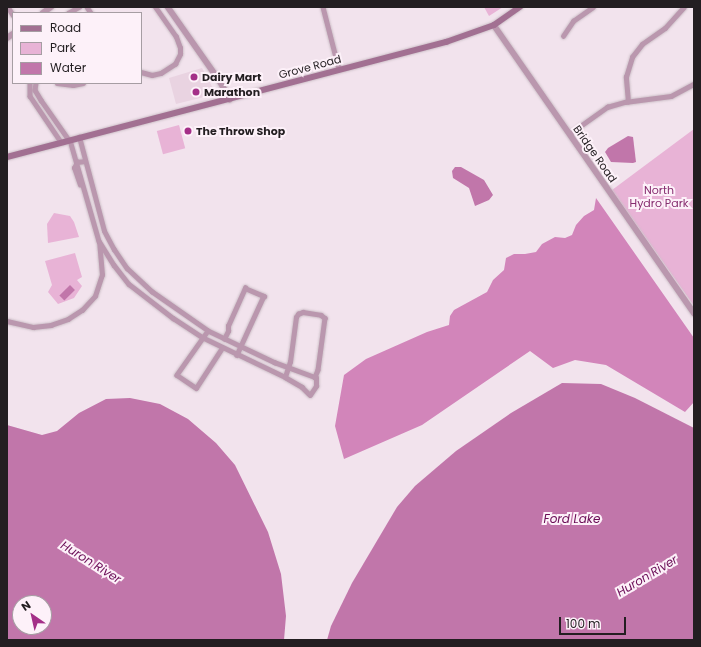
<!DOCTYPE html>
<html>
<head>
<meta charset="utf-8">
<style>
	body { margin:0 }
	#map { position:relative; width:701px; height:647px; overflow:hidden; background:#f2e3ed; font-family:Poppins,sans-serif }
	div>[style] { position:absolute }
	.built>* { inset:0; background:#e9d3e1 }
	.green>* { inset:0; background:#e8b3d6; transform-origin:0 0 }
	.forest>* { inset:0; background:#d285ba }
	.water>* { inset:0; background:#c176aa; transform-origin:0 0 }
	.roads { filter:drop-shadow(0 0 1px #cdc0c8) drop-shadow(0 0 1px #cdc0c8) }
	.minor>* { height:4.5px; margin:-2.25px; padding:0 2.25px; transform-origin:2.25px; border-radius:2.25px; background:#ba97ae }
	.tertiary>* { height:5.5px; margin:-2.75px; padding:0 2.75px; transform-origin:2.75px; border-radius:2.75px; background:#ba97ae }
	.secondary>* { height:6px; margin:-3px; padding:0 3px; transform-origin:3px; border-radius:3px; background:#a27092 }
	.dots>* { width:11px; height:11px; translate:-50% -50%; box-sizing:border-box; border:2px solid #fdf1f9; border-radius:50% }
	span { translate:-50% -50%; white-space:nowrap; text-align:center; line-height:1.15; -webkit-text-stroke:4px #fdf1f9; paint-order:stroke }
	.street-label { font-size:11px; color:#231e21 }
	.poi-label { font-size:11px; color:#231e21; font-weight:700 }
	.left { translate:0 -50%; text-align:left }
	.park-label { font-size:11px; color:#862c6f }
	.water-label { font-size:12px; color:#6a0c56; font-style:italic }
	.frame { position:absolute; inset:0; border:8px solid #231e21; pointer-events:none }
	.legend { position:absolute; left:12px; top:12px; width:130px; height:72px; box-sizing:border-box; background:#fdf1f9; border:1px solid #a69da3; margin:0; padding:5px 7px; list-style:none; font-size:12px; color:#231e21 }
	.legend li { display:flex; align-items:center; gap:8px; height:20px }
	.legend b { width:20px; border:1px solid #a69da3 }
	.north { position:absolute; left:12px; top:595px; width:40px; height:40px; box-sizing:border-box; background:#fdf1f9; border:1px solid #a69da3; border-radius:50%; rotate:326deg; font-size:11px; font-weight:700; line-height:16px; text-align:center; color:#231e21 }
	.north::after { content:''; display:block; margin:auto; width:14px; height:18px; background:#a42f88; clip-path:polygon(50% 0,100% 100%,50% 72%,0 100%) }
	.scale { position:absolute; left:559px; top:617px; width:67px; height:18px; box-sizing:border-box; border:2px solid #231e21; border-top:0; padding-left:5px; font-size:12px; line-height:14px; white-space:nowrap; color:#231e21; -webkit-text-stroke:3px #fdf1f9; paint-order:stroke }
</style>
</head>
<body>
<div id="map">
	<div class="built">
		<i style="clip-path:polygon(202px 68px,216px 94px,176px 104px,169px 78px)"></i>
	</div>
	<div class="green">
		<i style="clip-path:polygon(484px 7px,503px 7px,489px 16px)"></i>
		<i style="left:179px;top:125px;width:24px;height:23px;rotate:75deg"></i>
		<i style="clip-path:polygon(694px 129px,694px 306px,612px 190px)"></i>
		<i style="clip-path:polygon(54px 213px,70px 216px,74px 222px,79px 237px,48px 243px,47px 224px)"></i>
		<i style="clip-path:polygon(75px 253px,82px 277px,77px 280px,82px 286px,74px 298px,58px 304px,48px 292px,52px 285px,45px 261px)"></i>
	</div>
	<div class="forest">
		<i style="clip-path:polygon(596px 198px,694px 338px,694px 402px,685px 412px,606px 365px,575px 360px,553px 368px,530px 351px,422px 425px,344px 459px,335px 426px,344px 375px,366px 359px,427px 332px,449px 325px,450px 316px,454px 310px,487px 292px,493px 280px,504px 270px,506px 258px,514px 254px,525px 254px,536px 252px,542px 244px,555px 237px,565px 238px,572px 235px,576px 225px,584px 216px,594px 210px)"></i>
	</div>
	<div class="water">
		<i style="clip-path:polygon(628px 136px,633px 137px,636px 162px,633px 163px,611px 162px,605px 152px,608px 148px)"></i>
		<i style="clip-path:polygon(455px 167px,461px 167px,484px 180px,493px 195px,489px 200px,475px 206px,469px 188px,453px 178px,452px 171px)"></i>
		<i style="left:70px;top:285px;width:7px;height:15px;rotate:45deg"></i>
		<i style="clip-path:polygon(562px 383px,601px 384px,635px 398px,694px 428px,694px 640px,327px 640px,331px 626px,352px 583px,397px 507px,415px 486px,456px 451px,511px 413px)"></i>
		<i style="clip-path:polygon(evenodd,130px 398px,160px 404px,188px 419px,216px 443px,235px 465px,268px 532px,281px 574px,286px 616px,284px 640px,7px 640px,7px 425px,42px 435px,57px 431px,79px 413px,106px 399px,130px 398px,20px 603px,44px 603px,44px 627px,20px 627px,20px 603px)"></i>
	</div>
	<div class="roads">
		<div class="minor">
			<i style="left:8px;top:7px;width:9px;rotate:58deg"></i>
			<i style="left:87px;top:7px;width:7px;rotate:56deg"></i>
			<i style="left:323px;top:7px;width:64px;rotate:75.5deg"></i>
			<i style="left:68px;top:13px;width:13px;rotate:-29deg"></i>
			<i style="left:563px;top:36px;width:18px;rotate:-56deg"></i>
			<i style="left:573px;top:21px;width:24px;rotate:-35deg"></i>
			<i style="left:141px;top:72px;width:11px;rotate:15deg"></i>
			<i style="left:152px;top:75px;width:9px;rotate:-13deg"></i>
			<i style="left:161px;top:73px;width:17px;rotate:-33deg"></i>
			<i style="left:175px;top:64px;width:11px;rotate:-63deg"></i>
			<i style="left:180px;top:54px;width:6px;rotate:-90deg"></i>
			<i style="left:180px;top:48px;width:12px;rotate:-110deg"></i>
			<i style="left:176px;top:37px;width:37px;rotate:-125deg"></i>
			<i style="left:30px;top:83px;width:13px;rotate:90deg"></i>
			<i style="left:30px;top:96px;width:55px;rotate:56deg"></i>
			<i style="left:36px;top:83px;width:7px;rotate:98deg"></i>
			<i style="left:35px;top:90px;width:12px;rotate:59deg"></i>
			<i style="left:41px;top:100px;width:49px;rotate:55deg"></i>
			<i style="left:57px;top:83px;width:16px;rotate:7deg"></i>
			<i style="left:73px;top:85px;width:10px;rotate:-11deg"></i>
			<i style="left:628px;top:102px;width:25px;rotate:-95deg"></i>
			<i style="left:626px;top:77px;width:21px;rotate:-73deg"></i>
			<i style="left:632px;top:57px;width:16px;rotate:-52deg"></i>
			<i style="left:642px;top:44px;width:28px;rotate:-35deg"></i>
			<i style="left:665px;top:28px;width:28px;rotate:-48deg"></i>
			<i style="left:569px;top:134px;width:47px;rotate:-35.4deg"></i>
			<i style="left:607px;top:107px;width:19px;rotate:-16deg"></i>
			<i style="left:625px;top:102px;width:46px;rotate:-7.4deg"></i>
			<i style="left:671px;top:96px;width:26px;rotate:-28deg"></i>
			<i style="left:70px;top:140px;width:105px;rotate:74deg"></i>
			<i style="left:99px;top:241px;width:28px;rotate:58deg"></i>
			<i style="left:114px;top:265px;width:24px;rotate:52deg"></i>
			<i style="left:129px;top:284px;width:56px;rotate:37.7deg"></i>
			<i style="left:173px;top:318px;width:35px;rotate:33deg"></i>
			<i style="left:202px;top:337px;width:92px;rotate:25.7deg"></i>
			<i style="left:285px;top:377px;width:20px;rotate:30deg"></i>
			<i style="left:302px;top:387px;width:11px;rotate:45deg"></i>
			<i style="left:310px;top:395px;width:11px;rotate:-56deg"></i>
			<i style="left:316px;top:386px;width:8px;rotate:-90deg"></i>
			<i style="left:316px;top:378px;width:44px;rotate:-159.9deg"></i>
			<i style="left:275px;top:363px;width:74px;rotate:-154.5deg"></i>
			<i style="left:208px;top:331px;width:68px;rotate:-145.1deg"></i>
			<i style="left:152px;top:292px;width:34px;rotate:-137deg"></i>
			<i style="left:127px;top:269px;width:23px;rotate:-124deg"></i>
			<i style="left:114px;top:250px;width:21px;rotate:-118deg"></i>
			<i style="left:104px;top:231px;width:97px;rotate:-104.9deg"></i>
			<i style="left:80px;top:185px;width:18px;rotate:-109deg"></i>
			<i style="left:74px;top:168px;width:7px;rotate:-63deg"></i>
			<i style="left:77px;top:162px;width:8px;rotate:-7deg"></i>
			<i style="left:7px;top:321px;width:27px;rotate:13deg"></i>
			<i style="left:33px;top:327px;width:18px;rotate:-6deg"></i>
			<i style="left:51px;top:325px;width:18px;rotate:-19deg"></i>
			<i style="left:68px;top:319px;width:17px;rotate:-33deg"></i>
			<i style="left:82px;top:310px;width:19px;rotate:-47deg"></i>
			<i style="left:95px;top:296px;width:22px;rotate:-72deg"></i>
			<i style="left:102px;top:275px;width:32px;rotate:-95deg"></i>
			<i style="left:208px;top:331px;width:54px;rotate:125.2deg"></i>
			<i style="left:177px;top:375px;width:23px;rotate:34deg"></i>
			<i style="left:196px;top:388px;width:48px;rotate:-57deg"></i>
			<i style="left:224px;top:339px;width:9px;rotate:-63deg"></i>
			<i style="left:228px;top:331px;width:5px;rotate:-90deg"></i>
			<i style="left:228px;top:326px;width:42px;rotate:-65.9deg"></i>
			<i style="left:245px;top:288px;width:21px;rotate:23deg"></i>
			<i style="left:264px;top:296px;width:65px;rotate:114.6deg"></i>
			<i style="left:285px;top:377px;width:16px;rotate:-72deg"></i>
			<i style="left:290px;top:362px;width:45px;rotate:-82.4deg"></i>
			<i style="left:296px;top:317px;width:4px;rotate:-56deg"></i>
			<i style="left:298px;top:314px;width:5px;rotate:-22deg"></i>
			<i style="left:303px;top:312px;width:18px;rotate:9deg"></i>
			<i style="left:321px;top:315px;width:5px;rotate:37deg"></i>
			<i style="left:325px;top:318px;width:52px;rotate:97.7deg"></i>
			<i style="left:318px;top:370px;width:8px;rotate:113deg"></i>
		</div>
		<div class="tertiary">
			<i style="left:168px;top:7px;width:90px;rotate:54.9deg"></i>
			<i style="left:220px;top:81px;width:21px;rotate:61deg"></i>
			<i style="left:43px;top:13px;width:10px;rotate:-37deg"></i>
			<i style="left:494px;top:25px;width:351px;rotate:55.2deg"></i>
			<i style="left:7px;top:38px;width:7px;rotate:-34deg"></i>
		</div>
		<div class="secondary">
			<i style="left:7px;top:157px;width:454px;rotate:-14.7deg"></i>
			<i style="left:446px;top:42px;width:51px;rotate:-19.5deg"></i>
			<i style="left:494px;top:25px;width:32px;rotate:-35deg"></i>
		</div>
	</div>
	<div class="dots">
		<i style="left:194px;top:77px;background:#a42f88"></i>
		<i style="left:196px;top:92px;background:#a42f88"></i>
		<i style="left:188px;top:131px;background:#a42f88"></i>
	</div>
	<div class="street-label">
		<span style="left:310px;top:67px;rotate:-15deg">Grove Road</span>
		<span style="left:595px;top:154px;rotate:55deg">Bridge Road</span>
	</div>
	<div class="poi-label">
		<span class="left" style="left:202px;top:77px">Dairy Mart</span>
		<span class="left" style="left:204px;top:92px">Marathon</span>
		<span class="left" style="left:196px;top:131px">The Throw Shop</span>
	</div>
	<div class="park-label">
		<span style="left:659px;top:197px">North<br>Hydro Park</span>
	</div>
	<div class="water-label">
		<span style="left:572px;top:519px">Ford Lake</span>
		<span style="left:91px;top:562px;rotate:32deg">Huron River</span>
		<span style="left:647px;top:576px;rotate:-31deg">Huron River</span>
	</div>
	<div class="frame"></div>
	<ul class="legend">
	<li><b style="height:5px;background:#a27092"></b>Road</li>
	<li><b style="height:11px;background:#e8b3d6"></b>Park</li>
	<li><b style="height:11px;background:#c176aa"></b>Water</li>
	</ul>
	<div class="north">N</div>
	<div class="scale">100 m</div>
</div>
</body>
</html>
